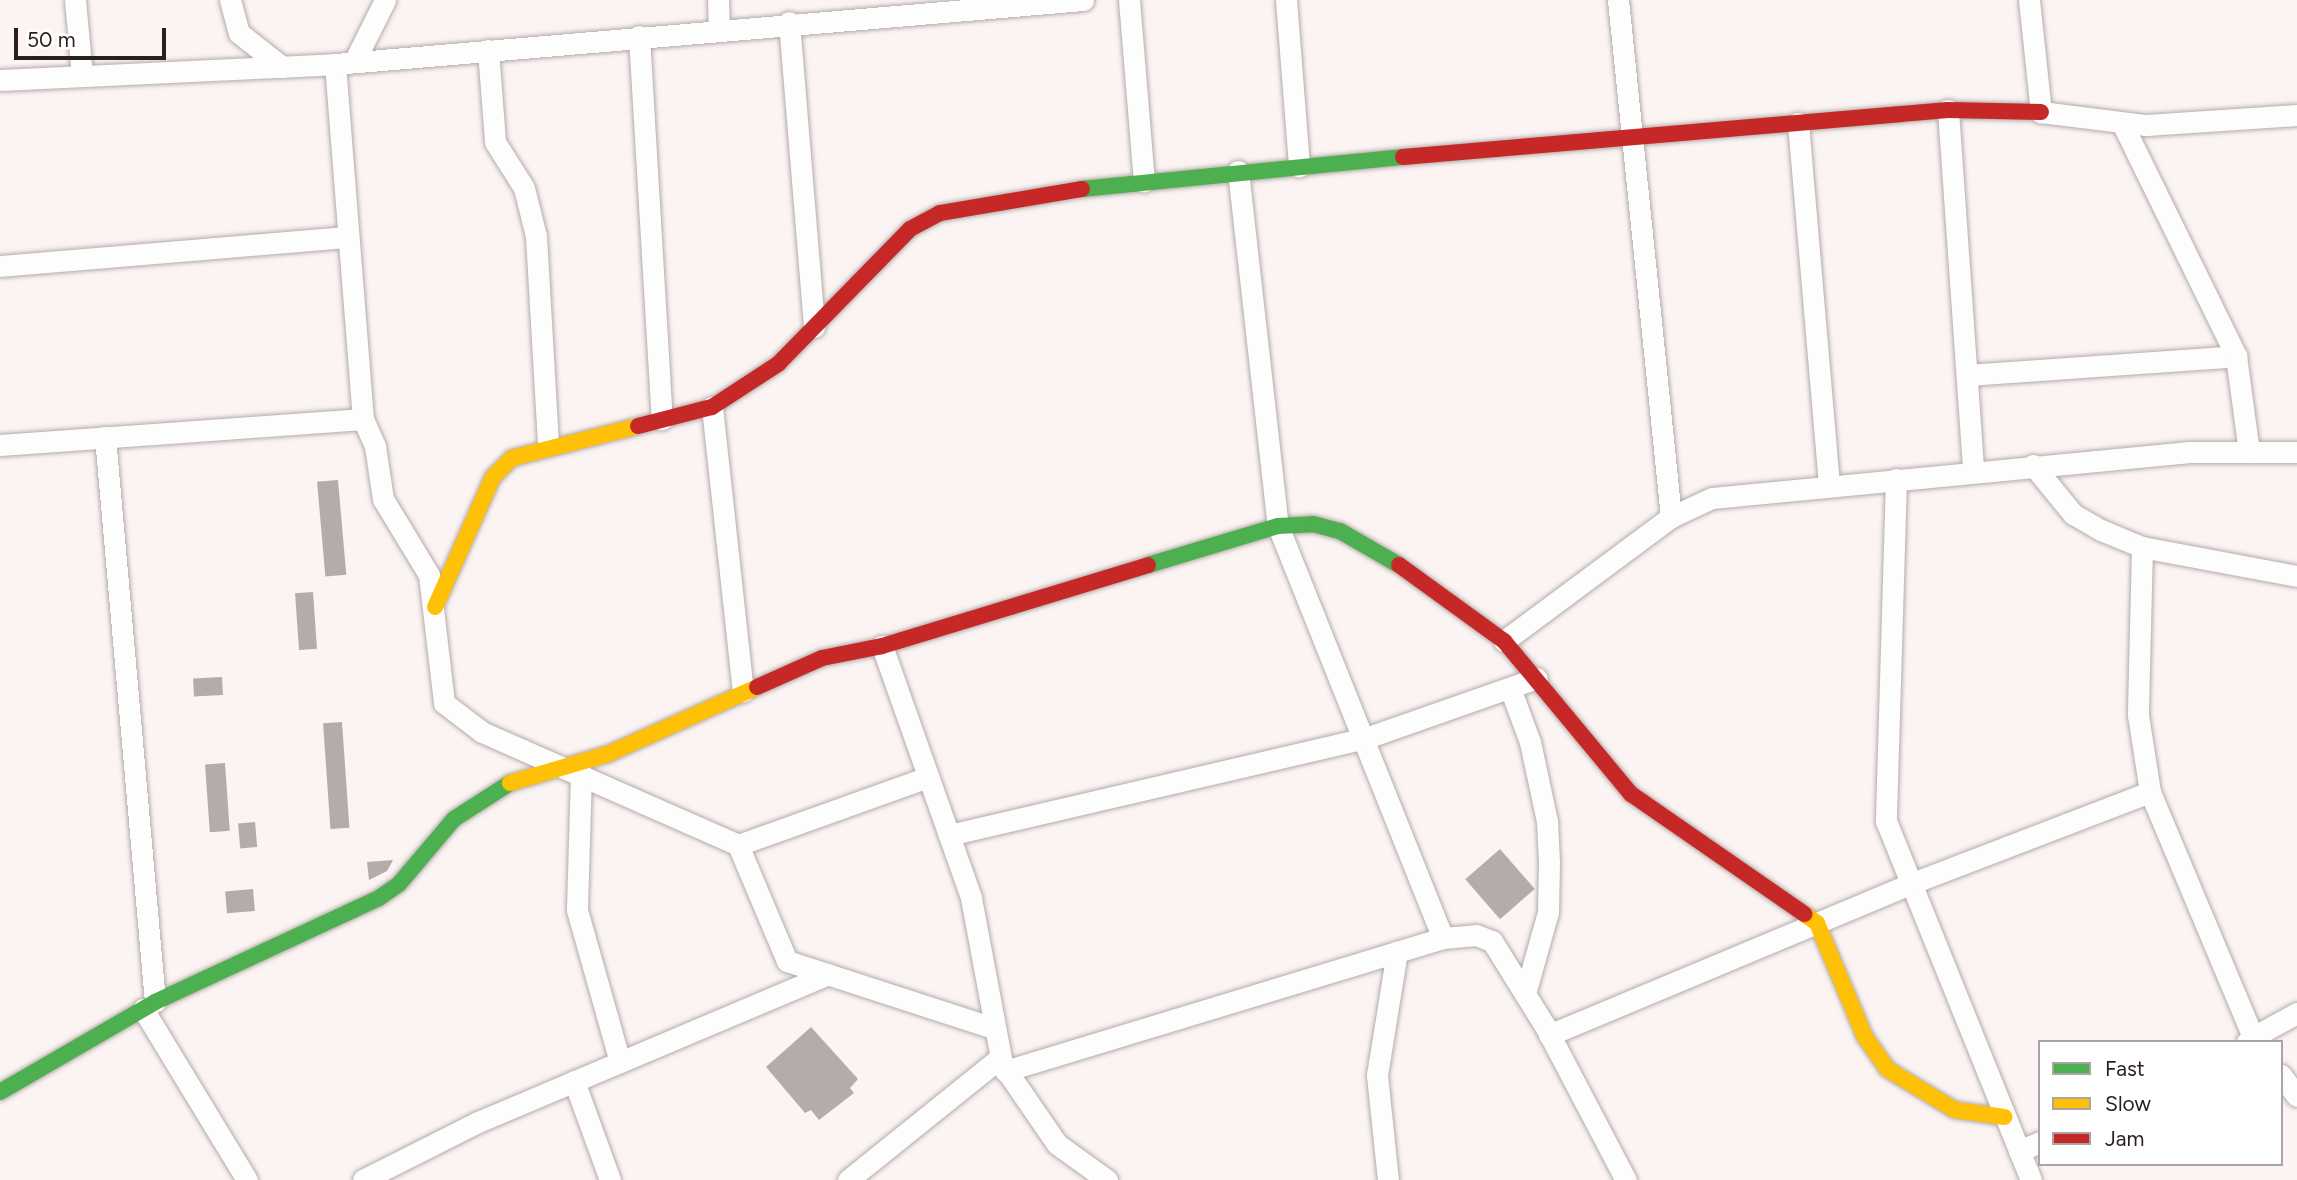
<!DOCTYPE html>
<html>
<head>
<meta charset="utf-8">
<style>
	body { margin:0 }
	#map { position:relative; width:2297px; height:1180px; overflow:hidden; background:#fbf4f2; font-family:Figtree,sans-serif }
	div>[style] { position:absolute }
	.building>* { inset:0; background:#b5acaa; transform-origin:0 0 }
	.roads { filter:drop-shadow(0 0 2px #b4aba8) drop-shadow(0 0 2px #b4aba8) }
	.street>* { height:21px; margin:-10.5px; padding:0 10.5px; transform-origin:10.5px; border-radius:10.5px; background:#fefdfd }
	.fast>* { height:16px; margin:-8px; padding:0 8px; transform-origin:8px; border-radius:8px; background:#4caf50 }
	.slow>* { height:16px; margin:-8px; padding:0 8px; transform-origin:8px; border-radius:8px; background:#ffc107 }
	.jam>* { height:16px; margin:-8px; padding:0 8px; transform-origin:8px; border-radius:8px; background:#c62828 }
	span { translate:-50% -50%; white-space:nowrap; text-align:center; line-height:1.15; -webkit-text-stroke:7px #fff; paint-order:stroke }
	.legend { position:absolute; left:2038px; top:1040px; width:245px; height:126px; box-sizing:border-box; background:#fff; border:2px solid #aaa5a4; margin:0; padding:9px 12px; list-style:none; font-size:21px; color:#2a1f1c }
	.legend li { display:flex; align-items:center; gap:14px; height:35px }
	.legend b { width:35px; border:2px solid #aaa5a4 }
	.scale { position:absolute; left:14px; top:28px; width:152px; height:32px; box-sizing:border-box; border:4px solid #2a1f1c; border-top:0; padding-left:9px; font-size:21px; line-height:24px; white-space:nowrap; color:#2a1f1c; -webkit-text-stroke:5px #fff; paint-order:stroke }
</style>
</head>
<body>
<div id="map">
	<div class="building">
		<i style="left:338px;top:480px;width:95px;height:21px;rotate:85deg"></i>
		<i style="left:313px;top:592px;width:57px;height:18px;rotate:86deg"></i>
		<i style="left:222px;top:677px;width:18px;height:29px;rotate:87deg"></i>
		<i style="left:342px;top:722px;width:106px;height:19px;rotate:86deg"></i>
		<i style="left:225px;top:763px;width:68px;height:20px;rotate:86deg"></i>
		<i style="left:255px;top:822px;width:25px;height:17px;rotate:85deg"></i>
		<i style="left:1500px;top:849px;width:53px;height:46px;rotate:49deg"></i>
		<i style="clip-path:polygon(393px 860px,387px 871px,369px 880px,367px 862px)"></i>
		<i style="left:253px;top:889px;width:22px;height:28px;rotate:85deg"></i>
		<i style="clip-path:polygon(811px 1027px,858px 1079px,850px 1088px,854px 1093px,819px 1120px,811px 1110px,805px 1113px,766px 1067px)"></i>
	</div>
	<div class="roads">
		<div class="street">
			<i style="left:75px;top:0;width:76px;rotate:84.7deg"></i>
			<i style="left:230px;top:0;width:34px;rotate:75deg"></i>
			<i style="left:239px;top:33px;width:55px;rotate:38.3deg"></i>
			<i style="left:718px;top:0;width:28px;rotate:88deg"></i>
			<i style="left:1129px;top:0;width:182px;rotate:85.3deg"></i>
			<i style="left:1286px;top:0;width:167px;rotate:85.5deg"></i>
			<i style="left:1618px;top:0;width:520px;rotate:84.15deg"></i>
			<i style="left:2029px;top:0;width:113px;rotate:83.9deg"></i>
			<i style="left:2041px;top:112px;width:106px;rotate:7.1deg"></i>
			<i style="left:2146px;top:125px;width:151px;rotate:-3.8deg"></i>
			<i style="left:789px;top:22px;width:306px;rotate:85.3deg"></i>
			<i style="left:639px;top:36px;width:384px;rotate:86.6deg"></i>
			<i style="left:488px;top:50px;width:92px;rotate:85.6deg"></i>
			<i style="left:495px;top:142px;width:54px;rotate:57.8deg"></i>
			<i style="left:524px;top:188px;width:49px;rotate:76deg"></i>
			<i style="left:536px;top:236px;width:209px;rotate:86.7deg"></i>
			<i style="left:354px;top:62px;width:69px;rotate:-63.4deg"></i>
			<i style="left:335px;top:64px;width:356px;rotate:85.5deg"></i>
			<i style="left:363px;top:419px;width:30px;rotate:66deg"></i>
			<i style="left:375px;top:446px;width:54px;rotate:81.4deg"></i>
			<i style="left:383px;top:499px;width:89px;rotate:58.8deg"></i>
			<i style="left:429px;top:575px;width:129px;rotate:83.3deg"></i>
			<i style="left:444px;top:703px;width:48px;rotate:37.3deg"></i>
			<i style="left:482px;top:732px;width:280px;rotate:23.8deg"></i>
			<i style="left:738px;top:845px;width:126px;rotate:67.1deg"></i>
			<i style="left:787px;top:961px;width:217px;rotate:18deg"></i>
			<i style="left:0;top:80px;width:335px;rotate:-2.7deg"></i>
			<i style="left:335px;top:64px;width:751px;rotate:-4.89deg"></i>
			<i style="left:1948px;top:110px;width:361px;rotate:86deg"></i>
			<i style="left:1798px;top:123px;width:362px;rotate:85.1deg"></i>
			<i style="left:2123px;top:125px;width:257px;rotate:63.9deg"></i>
			<i style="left:1238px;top:171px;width:357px;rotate:83.6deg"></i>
			<i style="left:1278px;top:526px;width:444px;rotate:68.2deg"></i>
			<i style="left:0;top:266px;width:346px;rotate:-4.8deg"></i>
			<i style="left:1967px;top:375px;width:270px;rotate:-4deg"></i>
			<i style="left:2236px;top:356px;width:97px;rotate:82.3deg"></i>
			<i style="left:712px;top:407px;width:286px;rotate:83.8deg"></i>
			<i style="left:105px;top:437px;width:567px;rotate:84.94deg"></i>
			<i style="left:0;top:445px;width:364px;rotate:-4.1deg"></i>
			<i style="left:2033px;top:465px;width:63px;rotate:50.8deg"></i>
			<i style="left:2073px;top:514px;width:32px;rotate:30deg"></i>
			<i style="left:2101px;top:530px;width:44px;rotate:22.5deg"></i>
			<i style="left:2142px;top:547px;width:158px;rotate:10.6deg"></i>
			<i style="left:1896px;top:479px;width:342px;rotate:91.7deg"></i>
			<i style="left:1886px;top:821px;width:387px;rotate:68deg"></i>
			<i style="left:2142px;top:547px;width:168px;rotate:91.4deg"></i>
			<i style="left:2138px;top:715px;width:78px;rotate:81.1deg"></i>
			<i style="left:2150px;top:792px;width:266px;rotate:67.2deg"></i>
			<i style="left:2253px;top:1037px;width:8px;rotate:140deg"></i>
			<i style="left:1504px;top:641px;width:208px;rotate:-36.6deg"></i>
			<i style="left:1671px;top:517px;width:45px;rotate:-24.9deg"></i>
			<i style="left:1712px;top:498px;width:480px;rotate:-5.5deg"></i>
			<i style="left:2190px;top:452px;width:107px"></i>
			<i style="left:882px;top:646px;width:267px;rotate:70.5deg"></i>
			<i style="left:971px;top:898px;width:169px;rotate:79.4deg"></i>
			<i style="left:1002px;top:1064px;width:97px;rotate:55.5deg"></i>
			<i style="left:1057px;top:1144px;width:62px;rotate:35.8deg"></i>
			<i style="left:1510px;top:688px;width:58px;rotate:69.7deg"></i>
			<i style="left:1530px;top:742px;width:81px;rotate:77.9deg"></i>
			<i style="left:1547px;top:821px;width:41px;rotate:87.2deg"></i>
			<i style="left:1549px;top:862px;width:50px;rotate:91.1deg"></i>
			<i style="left:1548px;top:912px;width:85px;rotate:105.7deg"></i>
			<i style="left:581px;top:773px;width:137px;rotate:91.7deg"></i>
			<i style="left:577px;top:910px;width:158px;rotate:74.2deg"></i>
			<i style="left:949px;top:835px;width:425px;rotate:-13.1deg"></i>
			<i style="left:1363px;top:739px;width:184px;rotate:-19.3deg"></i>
			<i style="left:738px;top:845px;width:202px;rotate:-19.7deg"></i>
			<i style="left:143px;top:1009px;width:200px;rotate:58.7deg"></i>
			<i style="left:1549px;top:1035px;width:391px;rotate:-22.7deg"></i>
			<i style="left:1910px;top:884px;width:257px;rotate:-21deg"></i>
			<i style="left:2256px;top:1042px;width:6px;rotate:-121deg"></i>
			<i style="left:2253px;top:1037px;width:50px;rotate:-28.6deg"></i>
			<i style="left:1005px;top:1071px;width:458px;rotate:-16.9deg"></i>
			<i style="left:1443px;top:938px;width:33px;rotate:-5deg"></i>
			<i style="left:1476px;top:935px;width:17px;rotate:21deg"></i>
			<i style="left:1492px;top:941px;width:100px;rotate:58.1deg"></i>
			<i style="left:1545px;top:1026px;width:174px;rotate:62.3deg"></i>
			<i style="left:2281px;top:1075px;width:26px;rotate:53deg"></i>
			<i style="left:574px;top:1081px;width:105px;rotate:70deg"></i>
			<i style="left:2019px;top:1151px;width:23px;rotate:-23deg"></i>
			<i style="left:363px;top:1180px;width:129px;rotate:-26.8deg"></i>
			<i style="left:478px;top:1122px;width:380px;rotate:-22.9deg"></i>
			<i style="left:848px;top:1180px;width:195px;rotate:-38.8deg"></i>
			<i style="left:1388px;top:1180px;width:106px;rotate:-96deg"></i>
			<i style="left:1377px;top:1075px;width:125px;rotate:-80.8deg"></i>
		</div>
		<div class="fast">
			<i style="left:1082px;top:189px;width:323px;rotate:-5.7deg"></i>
			<i style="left:1148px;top:565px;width:136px;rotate:-16.7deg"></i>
			<i style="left:1278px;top:526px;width:35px;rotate:-3deg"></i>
			<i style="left:1313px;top:524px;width:28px;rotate:15deg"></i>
			<i style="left:1340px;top:531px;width:68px;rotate:30deg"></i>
			<i style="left:0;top:1092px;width:179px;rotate:-30.1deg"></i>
			<i style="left:155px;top:1002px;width:247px;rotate:-24.9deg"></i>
			<i style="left:379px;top:898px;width:24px;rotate:-35deg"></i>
			<i style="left:399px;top:884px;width:85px;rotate:-49.8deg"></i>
			<i style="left:454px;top:819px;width:67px;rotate:-32.7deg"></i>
		</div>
		<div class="slow">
			<i style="left:435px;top:607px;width:142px;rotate:-66deg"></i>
			<i style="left:493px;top:477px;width:27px;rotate:-45deg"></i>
			<i style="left:512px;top:458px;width:130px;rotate:-14.3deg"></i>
			<i style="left:510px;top:783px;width:102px;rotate:-16.5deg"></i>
			<i style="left:608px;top:754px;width:163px;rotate:-24.2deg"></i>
			<i style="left:1804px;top:914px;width:16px;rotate:35deg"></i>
			<i style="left:1817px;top:923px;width:124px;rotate:67.2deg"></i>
			<i style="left:1865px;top:1037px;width:39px;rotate:55deg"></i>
			<i style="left:1887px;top:1069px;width:79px;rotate:31.1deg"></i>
			<i style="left:1955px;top:1110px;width:50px;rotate:8deg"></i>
		</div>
		<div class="jam">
			<i style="left:1403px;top:157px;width:547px;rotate:-4.93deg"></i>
			<i style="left:1948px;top:110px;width:93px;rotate:1.2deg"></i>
			<i style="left:638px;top:426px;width:76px;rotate:-14.4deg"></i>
			<i style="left:712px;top:407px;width:79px;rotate:-33.1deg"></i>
			<i style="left:778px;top:364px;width:189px;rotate:-45.6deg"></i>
			<i style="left:910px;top:229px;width:34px;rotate:-28deg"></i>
			<i style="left:940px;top:213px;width:144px;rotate:-9.6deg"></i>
			<i style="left:1399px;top:565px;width:130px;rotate:35.9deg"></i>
			<i style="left:1504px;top:641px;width:199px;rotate:50.3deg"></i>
			<i style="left:1631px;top:794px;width:211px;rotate:34.7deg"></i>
			<i style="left:757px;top:687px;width:71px;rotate:-24deg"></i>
			<i style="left:822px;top:658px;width:61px;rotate:-11.3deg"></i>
			<i style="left:882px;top:646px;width:278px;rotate:-16.9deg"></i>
		</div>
	</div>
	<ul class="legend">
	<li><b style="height:9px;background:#4caf50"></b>Fast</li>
	<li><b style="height:9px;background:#ffc107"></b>Slow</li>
	<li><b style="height:9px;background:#c62828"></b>Jam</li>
	</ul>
	<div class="scale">50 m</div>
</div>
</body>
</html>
